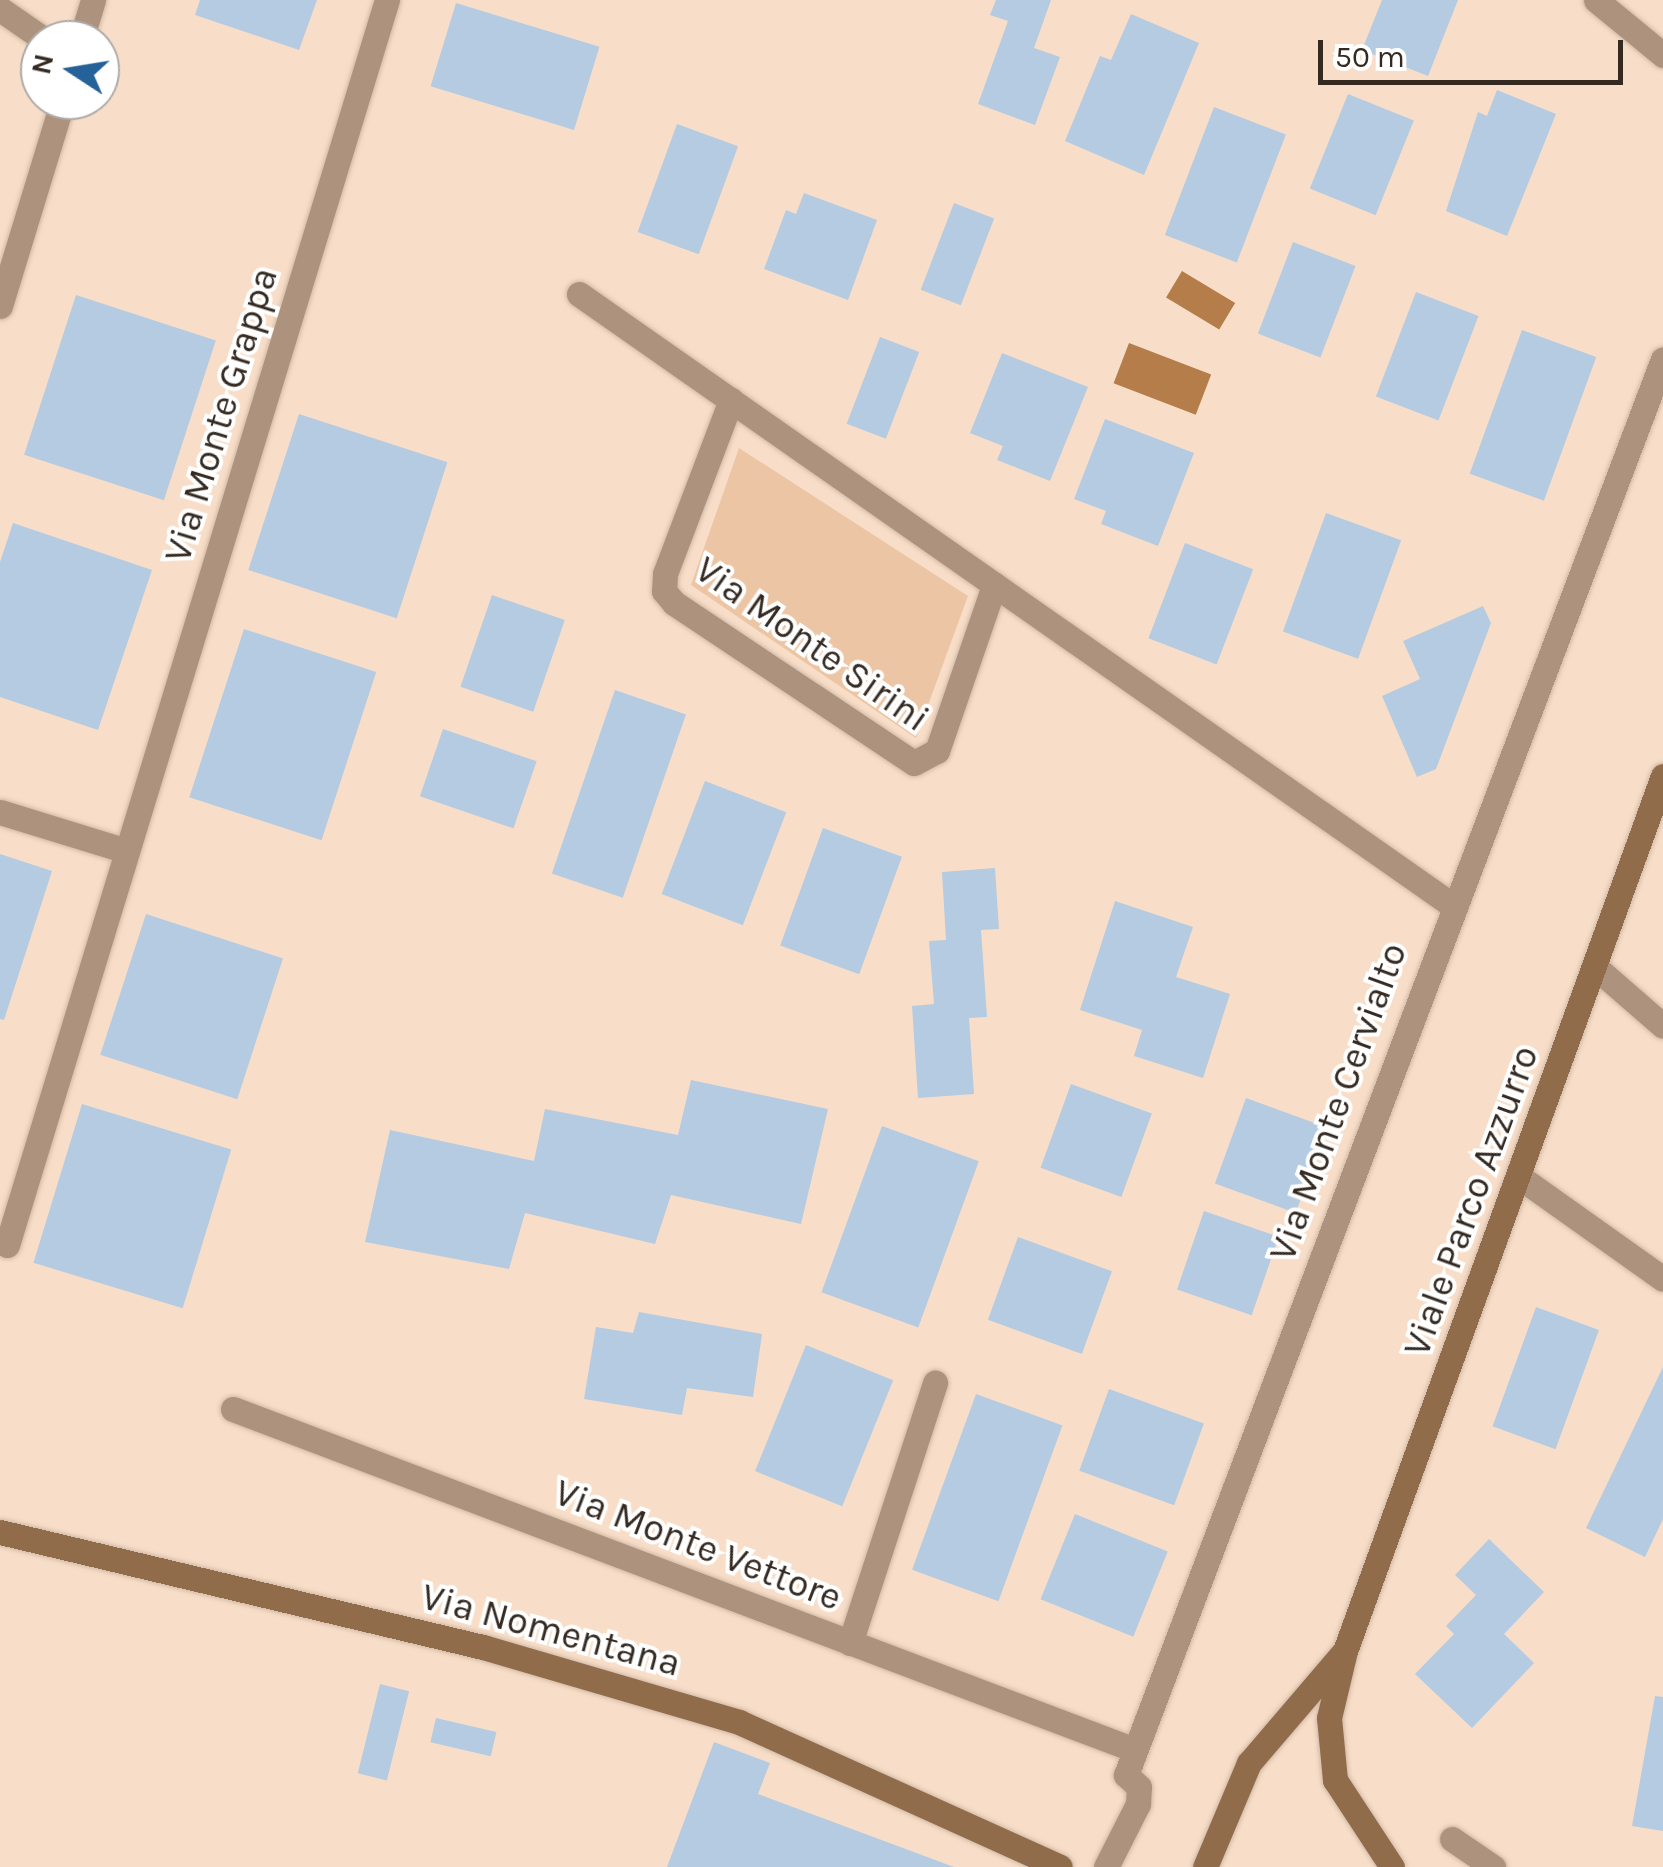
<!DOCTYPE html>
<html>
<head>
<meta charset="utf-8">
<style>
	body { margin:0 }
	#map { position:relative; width:1663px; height:1867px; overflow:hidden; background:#f8dec8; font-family:Karla,sans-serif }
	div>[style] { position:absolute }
	.green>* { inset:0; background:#ecc5a4 }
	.water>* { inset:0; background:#b47d49; transform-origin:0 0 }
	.building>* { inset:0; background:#b4cbe2; transform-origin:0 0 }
	.roads { filter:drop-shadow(0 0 2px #d1baa7) drop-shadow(0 0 2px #d1baa7) }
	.street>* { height:25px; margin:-12.5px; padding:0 12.5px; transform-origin:12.5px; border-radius:12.5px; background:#ad937d }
	.secondary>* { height:25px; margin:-12.5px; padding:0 12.5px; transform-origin:12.5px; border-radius:12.5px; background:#916c4b }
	span { translate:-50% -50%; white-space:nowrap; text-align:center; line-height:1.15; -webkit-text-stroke:8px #fff; paint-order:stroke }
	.street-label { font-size:38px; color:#342a22 }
	.north { position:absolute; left:20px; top:20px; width:100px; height:100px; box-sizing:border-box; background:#fff; border:2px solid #aeaaa7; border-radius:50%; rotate:282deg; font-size:28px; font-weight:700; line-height:40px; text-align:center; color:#342a22 }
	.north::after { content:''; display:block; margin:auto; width:35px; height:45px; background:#256299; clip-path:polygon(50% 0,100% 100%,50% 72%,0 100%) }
	.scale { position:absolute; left:1318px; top:40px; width:305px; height:45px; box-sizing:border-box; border:5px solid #342a22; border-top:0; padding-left:12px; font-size:30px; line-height:35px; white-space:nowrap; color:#342a22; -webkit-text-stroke:8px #fff; paint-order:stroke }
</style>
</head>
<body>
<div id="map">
	<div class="green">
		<i style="clip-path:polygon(739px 448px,968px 596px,916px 738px,691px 585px)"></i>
	</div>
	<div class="water">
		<i style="left:1182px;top:271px;width:62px;height:31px;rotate:31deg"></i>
		<i style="left:1129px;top:343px;width:88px;height:43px;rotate:21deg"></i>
	</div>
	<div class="building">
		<i style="clip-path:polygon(200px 0,317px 0,299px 50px,195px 15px)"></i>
		<i style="clip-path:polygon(996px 0,1051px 0,1034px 48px,1060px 57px,1035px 125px,978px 104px,1008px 21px,990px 15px)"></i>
		<i style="clip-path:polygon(1382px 0,1458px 0,1428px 76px,1362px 50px)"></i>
		<i style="left:456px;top:3px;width:150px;height:87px;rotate:17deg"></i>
		<i style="clip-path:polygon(1131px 14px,1199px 43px,1144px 175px,1065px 141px,1100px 56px,1111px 60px)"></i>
		<i style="clip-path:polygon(1497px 90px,1556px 114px,1507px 236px,1446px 211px,1478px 112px,1487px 116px)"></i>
		<i style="left:1348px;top:94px;width:71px;height:102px;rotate:22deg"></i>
		<i style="left:1214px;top:107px;width:77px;height:137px;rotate:21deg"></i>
		<i style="left:677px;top:124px;width:65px;height:115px;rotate:20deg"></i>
		<i style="clip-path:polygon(804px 193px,877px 220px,848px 300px,764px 269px,786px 210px,796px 214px)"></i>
		<i style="left:954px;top:203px;width:43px;height:93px;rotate:21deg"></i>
		<i style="left:1293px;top:242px;width:67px;height:98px;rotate:21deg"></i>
		<i style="left:1416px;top:292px;width:67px;height:112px;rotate:21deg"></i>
		<i style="left:76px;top:295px;width:147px;height:168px;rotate:18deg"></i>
		<i style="left:1522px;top:330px;width:79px;height:153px;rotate:20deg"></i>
		<i style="left:880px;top:337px;width:42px;height:93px;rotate:21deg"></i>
		<i style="clip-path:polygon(1002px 353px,1088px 387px,1050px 481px,997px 460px,1003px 446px,970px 433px)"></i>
		<i style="left:299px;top:414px;width:156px;height:164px;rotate:18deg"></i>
		<i style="clip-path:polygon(1105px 419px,1194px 453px,1158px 546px,1101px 524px,1106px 511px,1074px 499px)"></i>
		<i style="left:1326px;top:513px;width:80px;height:126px;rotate:20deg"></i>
		<i style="clip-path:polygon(13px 523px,152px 570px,98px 730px,0 697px,0 562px)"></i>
		<i style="left:1185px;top:543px;width:73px;height:102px;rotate:21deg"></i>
		<i style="left:492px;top:595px;width:77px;height:97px;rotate:19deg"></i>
		<i style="clip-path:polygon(1483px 606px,1491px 623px,1436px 769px,1417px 777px,1382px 696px,1420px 679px,1403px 641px)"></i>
		<i style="left:244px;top:629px;width:139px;height:177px;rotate:18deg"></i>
		<i style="left:615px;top:690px;width:75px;height:194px;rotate:19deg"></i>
		<i style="left:443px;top:729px;width:99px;height:71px;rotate:19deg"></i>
		<i style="left:705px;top:781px;width:87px;height:121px;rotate:21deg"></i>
		<i style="left:823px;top:828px;width:84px;height:125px;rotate:20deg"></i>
		<i style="clip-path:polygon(0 854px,52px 871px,4px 1020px,0 1019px)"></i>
		<i style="clip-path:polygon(995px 868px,999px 929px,981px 930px,987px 1017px,969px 1018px,974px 1094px,918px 1098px,912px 1006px,934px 1004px,929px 941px,946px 940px,942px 872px)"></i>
		<i style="clip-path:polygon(1115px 901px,1193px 927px,1176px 977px,1230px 994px,1203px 1078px,1134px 1056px,1142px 1030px,1080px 1010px)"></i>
		<i style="left:146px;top:914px;width:144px;height:148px;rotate:18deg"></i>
		<i style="clip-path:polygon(691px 1080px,828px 1109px,801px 1224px,671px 1195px,655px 1244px,525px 1213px,509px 1269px,365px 1242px,390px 1130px,534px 1161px,545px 1109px,678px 1135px)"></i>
		<i style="left:1071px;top:1084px;width:86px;height:89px;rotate:20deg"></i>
		<i style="left:1246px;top:1098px;width:86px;height:91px;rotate:20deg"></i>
		<i style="left:82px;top:1104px;width:156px;height:166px;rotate:17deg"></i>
		<i style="left:882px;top:1126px;width:103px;height:177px;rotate:20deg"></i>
		<i style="left:1204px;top:1211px;width:79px;height:83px;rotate:19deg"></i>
		<i style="left:1018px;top:1237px;width:100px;height:88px;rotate:20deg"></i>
		<i style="left:1536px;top:1307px;width:67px;height:127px;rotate:20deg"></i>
		<i style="clip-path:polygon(639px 1312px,762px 1334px,753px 1397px,687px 1388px,682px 1415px,584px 1399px,596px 1327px,633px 1333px)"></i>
		<i style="left:806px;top:1345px;width:94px;height:136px;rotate:22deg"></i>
		<i style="clip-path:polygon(1663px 1367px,1663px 1519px,1645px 1557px,1586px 1528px)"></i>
		<i style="left:1109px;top:1389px;width:101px;height:87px;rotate:20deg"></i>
		<i style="left:976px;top:1394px;width:92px;height:187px;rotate:20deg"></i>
		<i style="left:1075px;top:1514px;width:100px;height:92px;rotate:22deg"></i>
		<i style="clip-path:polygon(1489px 1539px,1544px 1592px,1504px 1634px,1534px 1663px,1472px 1728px,1415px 1674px,1454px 1634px,1446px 1626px,1476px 1595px,1455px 1575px)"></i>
		<i style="left:380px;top:1684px;width:30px;height:92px;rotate:14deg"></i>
		<i style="clip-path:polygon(1655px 1696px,1663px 1697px,1663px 1831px,1632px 1826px)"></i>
		<i style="left:436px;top:1718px;width:62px;height:25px;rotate:13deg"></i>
		<i style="clip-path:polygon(714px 1742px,770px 1763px,758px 1794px,954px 1867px,667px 1867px)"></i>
	</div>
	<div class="roads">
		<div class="street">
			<i style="left:1596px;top:0;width:87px;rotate:39.4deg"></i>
			<i style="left:0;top:9px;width:55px;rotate:34.6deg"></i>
			<i style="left:81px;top:40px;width:42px;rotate:-73.3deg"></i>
			<i style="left:579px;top:294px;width:1066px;rotate:34.99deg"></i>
			<i style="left:0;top:306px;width:215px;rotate:-73deg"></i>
			<i style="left:731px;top:400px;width:186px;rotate:110.8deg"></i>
			<i style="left:665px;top:574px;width:17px;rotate:93deg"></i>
			<i style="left:664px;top:591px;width:16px;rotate:50deg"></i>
			<i style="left:674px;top:603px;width:288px;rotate:33.7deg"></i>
			<i style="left:914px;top:763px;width:26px;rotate:-28deg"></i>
			<i style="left:937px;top:751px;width:176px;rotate:-71deg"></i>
			<i style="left:0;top:812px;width:133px;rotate:17.1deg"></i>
			<i style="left:1594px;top:966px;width:91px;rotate:41deg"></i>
			<i style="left:1521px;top:1178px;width:174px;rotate:35.4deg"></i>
			<i style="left:7px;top:1245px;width:1302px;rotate:-73.03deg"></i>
			<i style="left:233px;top:1409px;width:964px;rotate:20.71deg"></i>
			<i style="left:850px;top:1643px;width:274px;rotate:-71.9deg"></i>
			<i style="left:1452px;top:1839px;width:50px;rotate:34.3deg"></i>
			<i style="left:1106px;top:1867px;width:71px;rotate:-63.1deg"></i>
			<i style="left:1138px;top:1804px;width:17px;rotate:-87deg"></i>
			<i style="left:1139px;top:1787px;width:18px;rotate:-137deg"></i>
			<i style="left:1126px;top:1775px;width:1514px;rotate:-69.23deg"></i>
		</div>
		<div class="secondary">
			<i style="left:0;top:1532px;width:497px;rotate:13.4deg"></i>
			<i style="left:483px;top:1647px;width:267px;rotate:16.3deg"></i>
			<i style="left:739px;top:1722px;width:352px;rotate:24.3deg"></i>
			<i style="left:1205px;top:1867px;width:113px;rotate:-67.1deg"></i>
			<i style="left:1249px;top:1763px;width:143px;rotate:-49.5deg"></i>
			<i style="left:1392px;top:1867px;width:104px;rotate:-123.2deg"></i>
			<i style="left:1335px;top:1780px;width:62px;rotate:-95.5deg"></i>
			<i style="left:1329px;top:1718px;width:69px;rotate:-76.6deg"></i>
			<i style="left:1345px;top:1651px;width:931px;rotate:-70.03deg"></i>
		</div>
	</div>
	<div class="street-label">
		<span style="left:221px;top:415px;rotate:-73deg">Via Monte Grappa</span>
		<span style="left:812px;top:644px;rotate:35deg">Via Monte Sirini</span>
		<span style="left:1338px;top:1102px;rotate:-70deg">Via Monte Cervialto</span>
		<span style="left:1471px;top:1201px;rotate:-70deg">Viale Parco Azzurro</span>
		<span style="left:698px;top:1545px;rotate:21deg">Via Monte Vettore</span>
		<span style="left:551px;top:1630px;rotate:15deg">Via Nomentana</span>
	</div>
	<div class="north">N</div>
	<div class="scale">50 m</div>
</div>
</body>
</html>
